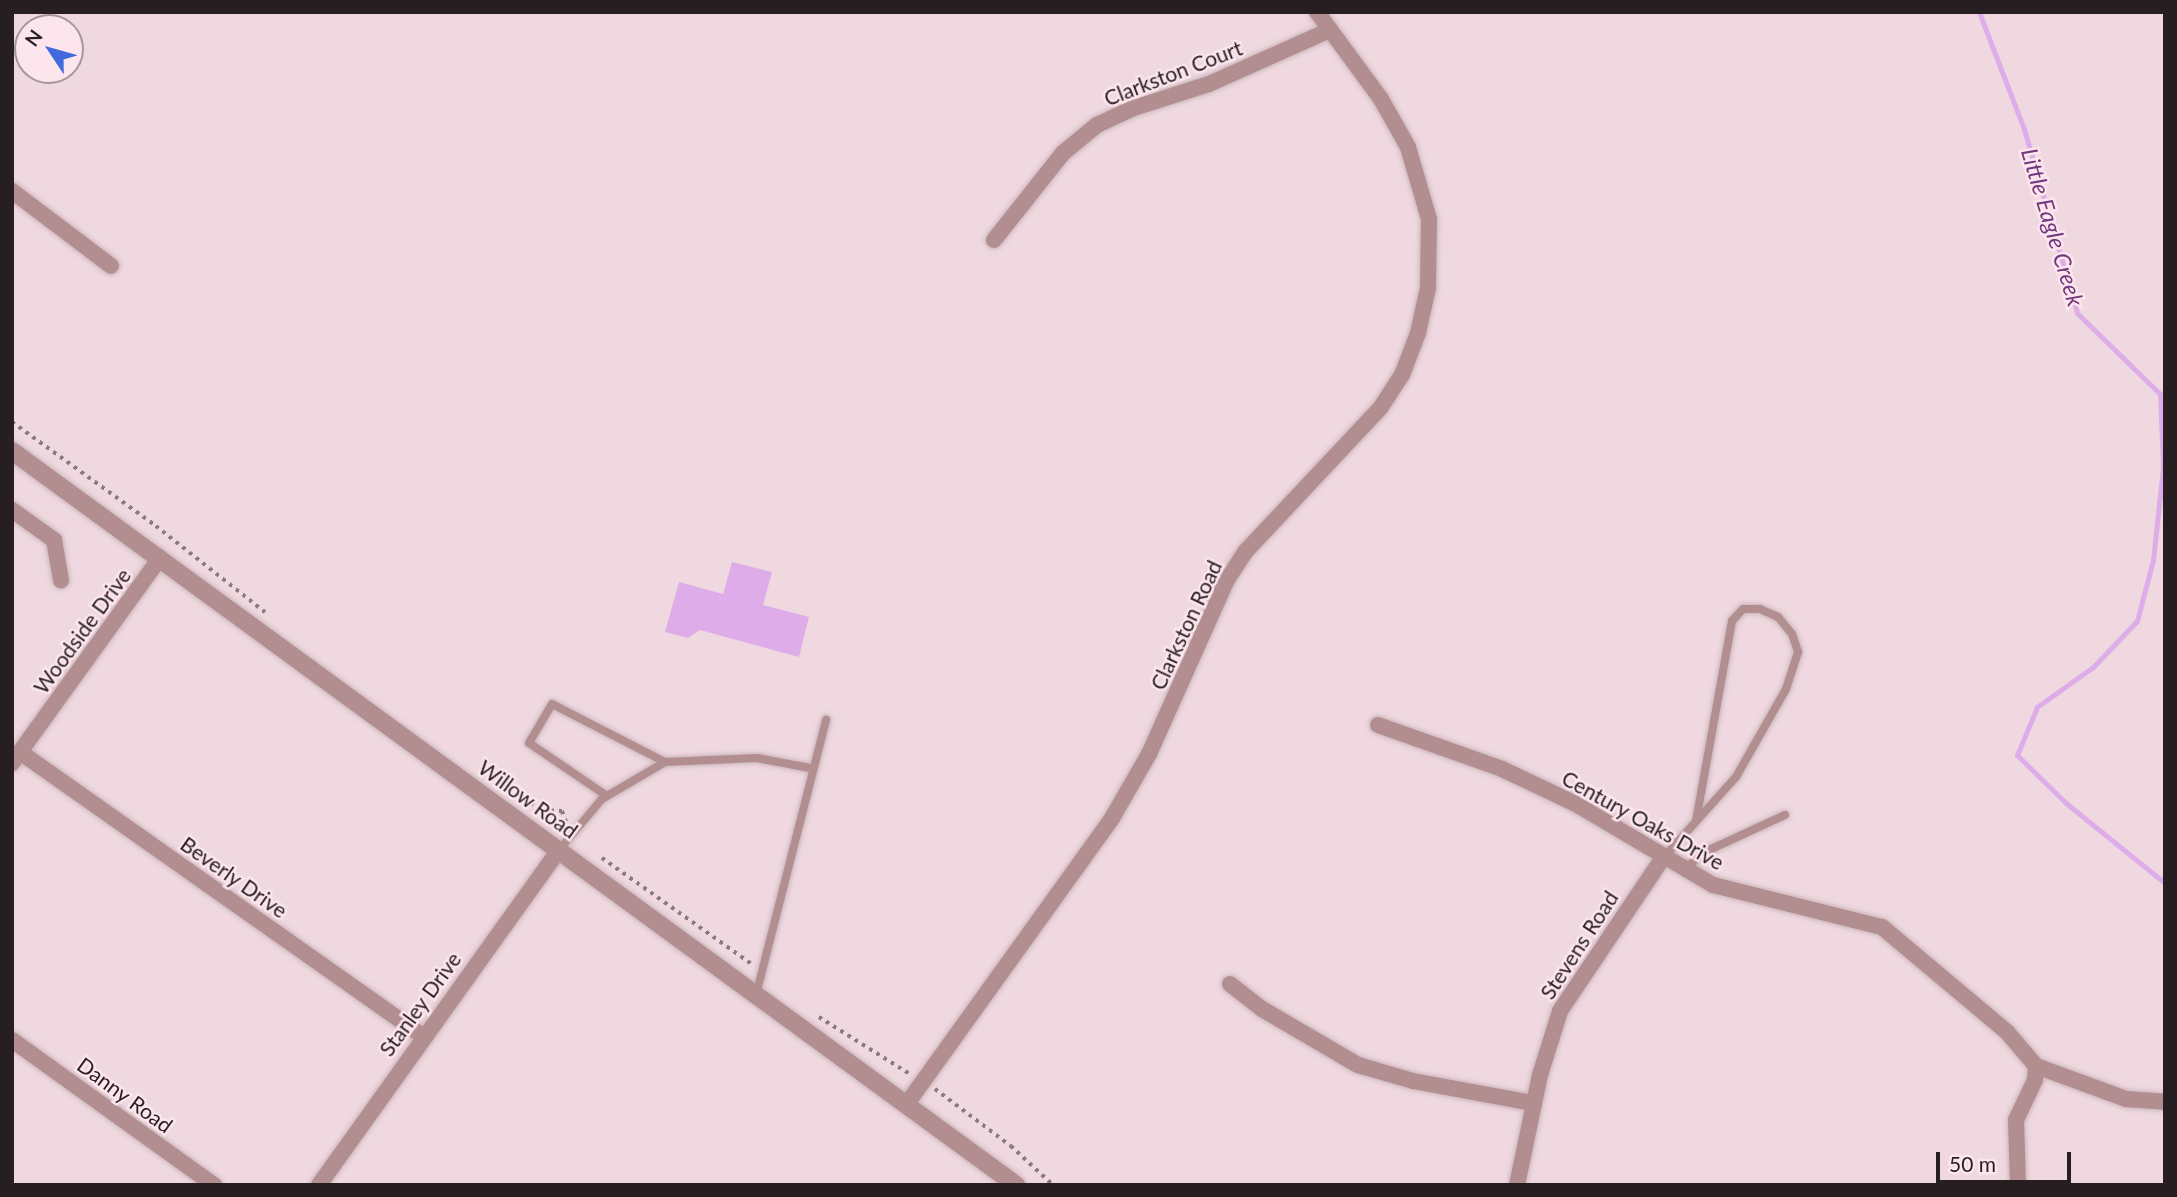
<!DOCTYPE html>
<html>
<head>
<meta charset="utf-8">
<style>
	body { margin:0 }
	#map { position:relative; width:2177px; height:1197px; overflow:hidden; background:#efd8df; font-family:Lato,sans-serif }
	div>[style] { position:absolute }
	.water>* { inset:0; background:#deade9 }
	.stream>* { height:5px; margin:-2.5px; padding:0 2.5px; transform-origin:2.5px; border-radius:2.5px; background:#deade9 }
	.path>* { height:3.5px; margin-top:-1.75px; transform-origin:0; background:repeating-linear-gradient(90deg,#8a7b7f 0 3.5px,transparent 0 8.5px) }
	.roads { filter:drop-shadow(0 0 2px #cbb7bd) drop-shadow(0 0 2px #cbb7bd) }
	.service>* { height:8px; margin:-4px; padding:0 4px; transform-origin:4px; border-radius:4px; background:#b28e90 }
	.minor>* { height:16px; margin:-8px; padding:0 8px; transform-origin:8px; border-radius:8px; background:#b28e90 }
	.tertiary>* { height:18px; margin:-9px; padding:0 9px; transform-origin:9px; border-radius:9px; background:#b28e90 }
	span { translate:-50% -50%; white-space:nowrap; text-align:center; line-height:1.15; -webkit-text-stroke:5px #fce5ed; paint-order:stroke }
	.street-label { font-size:21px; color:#261e20 }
	.water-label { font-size:23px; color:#71377e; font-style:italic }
	.frame { position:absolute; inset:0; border:14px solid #261e20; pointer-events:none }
	.north { position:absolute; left:14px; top:14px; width:70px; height:70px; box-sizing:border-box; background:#fce5ed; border:2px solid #a6959b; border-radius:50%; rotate:306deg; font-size:19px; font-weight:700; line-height:28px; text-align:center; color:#261e20 }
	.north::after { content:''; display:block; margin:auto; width:24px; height:32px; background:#416bdc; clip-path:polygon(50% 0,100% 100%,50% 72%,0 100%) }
	.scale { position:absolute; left:1936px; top:1152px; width:135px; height:32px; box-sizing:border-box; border:4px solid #261e20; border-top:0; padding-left:9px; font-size:21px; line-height:24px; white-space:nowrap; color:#261e20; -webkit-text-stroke:5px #fce5ed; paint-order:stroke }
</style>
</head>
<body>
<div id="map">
	<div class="water">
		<i style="clip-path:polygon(732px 562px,772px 572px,763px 605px,809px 617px,799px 657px,700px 630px,688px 638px,665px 632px,679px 582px,723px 594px)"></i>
	</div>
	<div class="stream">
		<i style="left:1979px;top:12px;width:125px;rotate:69deg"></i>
		<i style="left:2024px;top:129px;width:191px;rotate:73.9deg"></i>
		<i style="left:2077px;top:313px;width:116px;rotate:44.3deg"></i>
		<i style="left:2160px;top:394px;width:73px;rotate:87.6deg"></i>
		<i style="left:2163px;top:467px;width:94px;rotate:96.1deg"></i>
		<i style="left:2153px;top:560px;width:63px;rotate:104.7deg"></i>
		<i style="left:2137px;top:621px;width:64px;rotate:133.7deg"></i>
		<i style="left:2093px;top:667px;width:69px;rotate:144.5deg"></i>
		<i style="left:2037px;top:707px;width:52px;rotate:112.6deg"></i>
		<i style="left:2017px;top:755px;width:70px;rotate:44.4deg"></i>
		<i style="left:2067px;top:804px;width:126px;rotate:38.9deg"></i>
	</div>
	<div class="path">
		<i style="left:12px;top:422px;width:178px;rotate:35.8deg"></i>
		<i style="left:156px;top:526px;width:139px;rotate:38.3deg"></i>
		<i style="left:509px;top:790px;width:39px;rotate:31deg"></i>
		<i style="left:542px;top:810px;width:20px;rotate:3deg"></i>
		<i style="left:562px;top:811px;width:14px;rotate:69deg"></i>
		<i style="left:602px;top:858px;width:185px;rotate:35.3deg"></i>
		<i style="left:819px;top:1017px;width:107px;rotate:32.1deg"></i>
		<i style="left:935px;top:1089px;width:95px;rotate:36.9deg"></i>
		<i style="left:1011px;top:1146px;width:57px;rotate:42.9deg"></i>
	</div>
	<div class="roads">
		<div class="service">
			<i style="left:607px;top:796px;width:94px;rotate:-145.8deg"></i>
			<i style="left:529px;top:743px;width:45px;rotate:-59.5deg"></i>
			<i style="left:552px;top:704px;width:127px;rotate:27.2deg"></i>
			<i style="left:559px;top:850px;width:67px;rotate:-49.9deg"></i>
			<i style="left:602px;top:799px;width:73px;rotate:-30.4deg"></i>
			<i style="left:665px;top:762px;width:92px;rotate:-2.5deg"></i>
			<i style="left:757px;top:758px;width:54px;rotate:10.7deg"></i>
			<i style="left:1665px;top:856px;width:106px;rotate:-48.1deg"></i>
			<i style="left:1736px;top:777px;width:101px;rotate:-60.4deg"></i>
			<i style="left:1786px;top:689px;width:39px;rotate:-72deg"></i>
			<i style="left:1798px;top:652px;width:19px;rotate:-108deg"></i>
			<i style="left:1792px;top:634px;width:22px;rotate:-129deg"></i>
			<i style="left:1778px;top:617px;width:20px;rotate:-156deg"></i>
			<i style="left:1760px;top:609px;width:17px;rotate:180deg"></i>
			<i style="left:1743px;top:609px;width:16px;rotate:133deg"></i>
			<i style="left:1732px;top:621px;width:203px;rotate:100.2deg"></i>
			<i style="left:1684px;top:869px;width:29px;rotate:-38deg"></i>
			<i style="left:1707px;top:851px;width:86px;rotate:-24.8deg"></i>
			<i style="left:757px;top:991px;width:280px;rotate:-75.7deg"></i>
		</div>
		<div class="minor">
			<i style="left:12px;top:191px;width:124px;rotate:37.1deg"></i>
			<i style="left:994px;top:240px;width:111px;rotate:-51.6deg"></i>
			<i style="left:1063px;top:153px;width:44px;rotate:-39.5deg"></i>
			<i style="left:1097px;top:125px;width:38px;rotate:-25deg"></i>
			<i style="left:1131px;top:109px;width:82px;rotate:-17.8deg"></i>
			<i style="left:1209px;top:84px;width:133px;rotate:-24.1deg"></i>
			<i style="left:12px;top:510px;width:52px;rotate:35.5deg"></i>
			<i style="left:54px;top:540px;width:41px;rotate:80.1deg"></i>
			<i style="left:1378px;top:725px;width:132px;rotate:19.5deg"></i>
			<i style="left:1502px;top:769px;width:80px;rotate:25.3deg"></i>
			<i style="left:1574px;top:803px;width:161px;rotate:30.5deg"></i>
			<i style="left:1713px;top:885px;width:174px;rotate:14deg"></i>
			<i style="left:1882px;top:927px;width:163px;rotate:40deg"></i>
			<i style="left:2007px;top:1032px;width:45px;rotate:49.5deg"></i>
			<i style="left:2036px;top:1066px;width:14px;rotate:94deg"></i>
			<i style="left:2035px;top:1080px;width:44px;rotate:115.4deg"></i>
			<i style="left:2016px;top:1120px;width:65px;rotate:88.2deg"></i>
			<i style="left:20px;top:752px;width:493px;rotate:35.2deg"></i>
			<i style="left:12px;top:763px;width:253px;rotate:-54.2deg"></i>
			<i style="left:1230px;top:984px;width:41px;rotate:38deg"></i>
			<i style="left:1262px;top:1009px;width:111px;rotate:30.3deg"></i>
			<i style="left:1358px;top:1065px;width:57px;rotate:16.2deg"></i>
			<i style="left:1413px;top:1081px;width:122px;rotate:10.4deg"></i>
			<i style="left:12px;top:1040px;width:249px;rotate:35.7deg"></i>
			<i style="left:2036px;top:1066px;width:96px;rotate:20.1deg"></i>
			<i style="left:2126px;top:1099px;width:39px;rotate:4deg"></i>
			<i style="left:906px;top:1105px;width:353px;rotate:-54.3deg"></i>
			<i style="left:1112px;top:818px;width:74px;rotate:-60deg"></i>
			<i style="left:1149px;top:754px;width:191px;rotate:-65.9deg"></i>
			<i style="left:1227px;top:580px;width:35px;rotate:-57deg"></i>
			<i style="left:1246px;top:551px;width:197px;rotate:-46.8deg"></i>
			<i style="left:1381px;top:407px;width:38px;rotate:-57deg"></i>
			<i style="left:1402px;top:375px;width:45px;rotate:-69.1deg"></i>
			<i style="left:1418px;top:333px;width:46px;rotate:-77.5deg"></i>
			<i style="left:1428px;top:288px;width:69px;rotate:-89.2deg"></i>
			<i style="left:1429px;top:219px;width:75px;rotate:-106.3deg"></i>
			<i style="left:1408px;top:147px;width:55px;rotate:-119.4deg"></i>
			<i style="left:1381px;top:99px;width:108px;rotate:-126.3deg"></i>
			<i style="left:319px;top:1185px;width:412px;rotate:-54.4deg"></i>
			<i style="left:1517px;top:1185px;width:112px;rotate:-78.2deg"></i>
			<i style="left:1540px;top:1075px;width:67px;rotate:-72.6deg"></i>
			<i style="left:1560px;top:1011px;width:184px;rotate:-56.1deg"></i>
		</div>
		<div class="tertiary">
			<i style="left:12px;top:451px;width:1244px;rotate:36.17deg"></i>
		</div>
	</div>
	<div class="street-label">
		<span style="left:1173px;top:73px;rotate:-21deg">Clarkston Court</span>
		<span style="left:1186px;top:625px;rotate:-65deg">Clarkston Road</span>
		<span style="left:82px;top:631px;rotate:-54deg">Woodside Drive</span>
		<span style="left:528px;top:799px;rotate:36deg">Willow Road</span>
		<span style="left:1643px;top:820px;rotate:29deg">Century Oaks Drive</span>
		<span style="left:234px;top:877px;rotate:35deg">Beverly Drive</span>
		<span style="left:1579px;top:945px;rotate:-57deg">Stevens Road</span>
		<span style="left:420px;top:1004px;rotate:-54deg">Stanley Drive</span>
		<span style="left:125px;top:1095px;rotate:36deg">Danny Road</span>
	</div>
	<div class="water-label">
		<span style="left:2053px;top:227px;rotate:73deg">Little Eagle Creek</span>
	</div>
	<div class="frame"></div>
	<div class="north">N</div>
	<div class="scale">50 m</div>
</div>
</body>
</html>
